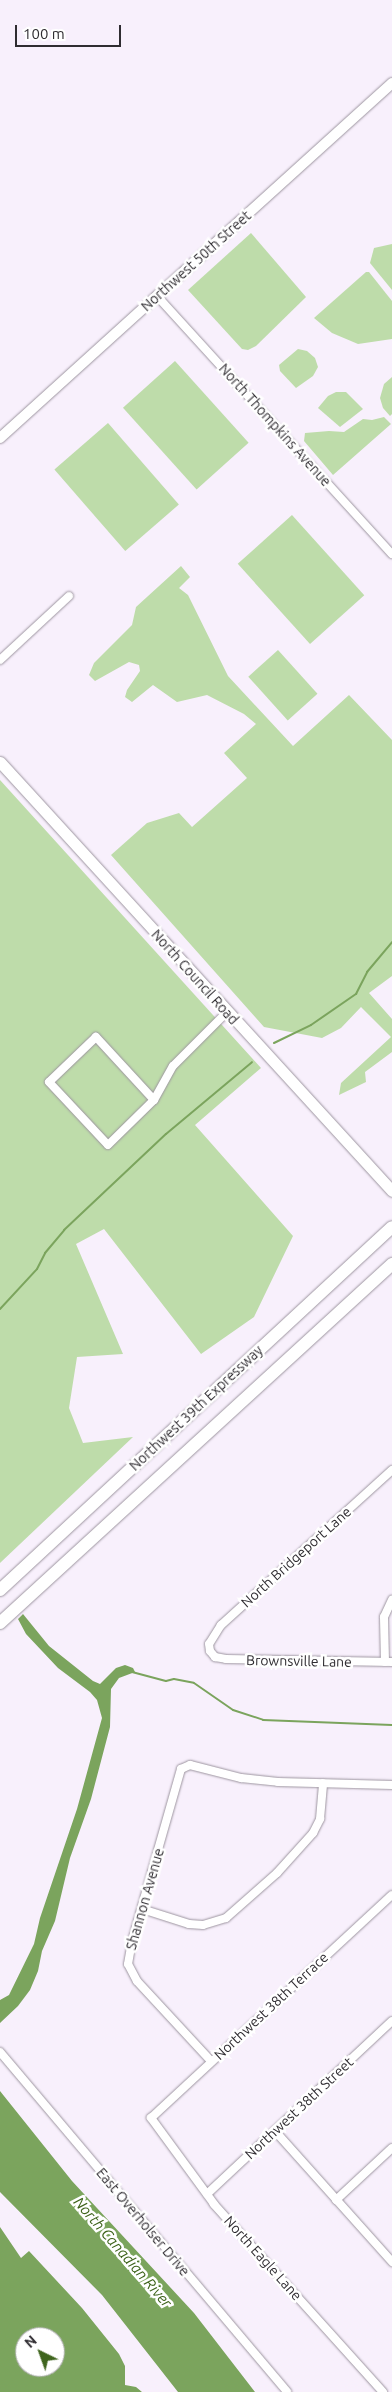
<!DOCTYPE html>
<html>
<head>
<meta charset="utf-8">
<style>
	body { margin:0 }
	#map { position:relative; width:392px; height:2392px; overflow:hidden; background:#f8f0fc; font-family:Ubuntu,sans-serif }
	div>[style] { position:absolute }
	.green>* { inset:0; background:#bedcaa; transform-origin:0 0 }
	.water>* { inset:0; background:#7ba45d }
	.stream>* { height:2px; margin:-1px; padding:0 1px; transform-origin:1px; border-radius:1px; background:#7ba45d }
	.roads { filter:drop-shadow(0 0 1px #9d95a0) drop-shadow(0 0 1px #9d95a0) }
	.minor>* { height:8px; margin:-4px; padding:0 4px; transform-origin:4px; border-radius:4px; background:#fff }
	.tertiary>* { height:10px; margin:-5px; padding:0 5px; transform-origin:5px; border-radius:5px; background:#fff }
	.secondary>* { height:11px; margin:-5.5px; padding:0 5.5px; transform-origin:5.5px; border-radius:5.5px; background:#fff }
	.trunk>* { height:12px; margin:-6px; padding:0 6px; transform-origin:6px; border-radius:6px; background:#fff }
	span { translate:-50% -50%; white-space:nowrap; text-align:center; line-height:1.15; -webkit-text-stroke:5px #fff; paint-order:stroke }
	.street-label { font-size:14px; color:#2f2c31 }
	.water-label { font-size:15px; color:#3d631a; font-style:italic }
	.north { position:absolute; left:15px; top:2327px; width:50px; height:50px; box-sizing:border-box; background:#fff; border:1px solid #acabad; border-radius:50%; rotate:318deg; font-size:14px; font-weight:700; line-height:20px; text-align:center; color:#2f2c31 }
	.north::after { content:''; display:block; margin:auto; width:18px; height:22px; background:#3f651e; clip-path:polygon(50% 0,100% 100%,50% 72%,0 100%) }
	.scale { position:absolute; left:15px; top:25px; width:106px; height:22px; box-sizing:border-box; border:2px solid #2f2c31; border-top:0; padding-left:6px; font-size:15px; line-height:18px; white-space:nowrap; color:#2f2c31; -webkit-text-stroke:4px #fff; paint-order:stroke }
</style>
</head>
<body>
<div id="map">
	<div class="green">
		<i style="clip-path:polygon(251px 233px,306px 297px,256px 346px,248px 350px,242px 349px,188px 290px)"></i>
		<i style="clip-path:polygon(392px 244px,392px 290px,370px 263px,374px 248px)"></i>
		<i style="clip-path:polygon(366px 272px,369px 272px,392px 301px,392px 339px,358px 344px,332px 333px,314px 318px)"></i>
		<i style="clip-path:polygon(298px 349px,307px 351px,315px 358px,318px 367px,313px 376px,296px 388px,280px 371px,279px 365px)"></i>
		<i style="left:175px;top:361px;width:110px;height:70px;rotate:48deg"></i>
		<i style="clip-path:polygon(392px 377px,392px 414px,390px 416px,383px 408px,380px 398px,384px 384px)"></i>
		<i style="clip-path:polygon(336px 392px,346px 392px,363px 409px,340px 427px,318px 408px,328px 396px)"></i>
		<i style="clip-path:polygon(384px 417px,391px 424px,333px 475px,304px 441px,305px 433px,329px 431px,344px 432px,363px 419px,372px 420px)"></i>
		<i style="left:108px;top:423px;width:108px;height:71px;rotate:49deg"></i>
		<i style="left:292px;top:515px;width:108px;height:73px;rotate:48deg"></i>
		<i style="clip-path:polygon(181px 566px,190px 577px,179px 588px,188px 595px,228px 676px,293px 746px,349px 695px,392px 740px,392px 976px,369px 993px,392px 1019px,392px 1052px,365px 1072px,366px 1082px,339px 1095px,341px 1083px,391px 1037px,361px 1007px,341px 1028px,322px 1038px,264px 1027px,111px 855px,147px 823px,179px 813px,192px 827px,247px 778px,224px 753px,256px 724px,244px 714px,207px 695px,177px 702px,153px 685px,132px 702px,125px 697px,127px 690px,140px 671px,139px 665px,129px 662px,95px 681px,89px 675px,94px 663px,132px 625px,136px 607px)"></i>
		<i style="left:278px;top:650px;width:59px;height:40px;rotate:48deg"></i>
		<i style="clip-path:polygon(0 780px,261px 1068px,195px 1125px,293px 1236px,254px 1317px,201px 1354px,104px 1229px,76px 1244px,123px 1354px,77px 1357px,69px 1408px,83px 1443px,133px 1437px,0 1563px)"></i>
	</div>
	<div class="water">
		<i style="clip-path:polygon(23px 1614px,49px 1646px,93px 1681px,100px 1684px,116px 1668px,125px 1665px,133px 1668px,135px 1672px,119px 1678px,111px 1689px,110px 1727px,91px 1799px,70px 1858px,55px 1921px,42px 1951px,38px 1971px,30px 1990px,18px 2006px,0 2023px,0 2000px,9px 1995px,34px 1944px,40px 1918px,77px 1809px,102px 1718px,97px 1700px,90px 1692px,58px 1668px,26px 1634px,18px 1619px)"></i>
		<i style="clip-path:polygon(0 2091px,72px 2181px,194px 2313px,255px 2392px,178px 2392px,102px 2295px,0 2192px)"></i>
		<i style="clip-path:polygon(evenodd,0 2227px,21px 2258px,29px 2251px,82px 2308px,119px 2354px,125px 2366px,125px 2385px,136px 2387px,142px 2392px,0 2392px,0 2227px,25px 2337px,55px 2337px,55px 2367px,25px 2367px,25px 2337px)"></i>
	</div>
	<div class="stream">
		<i style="left:274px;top:1043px;width:41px;rotate:-25.9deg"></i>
		<i style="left:311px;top:1025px;width:55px;rotate:-34.6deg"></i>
		<i style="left:356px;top:994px;width:25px;rotate:-63deg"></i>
		<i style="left:367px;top:972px;width:39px;rotate:-50deg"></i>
		<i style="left:0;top:1309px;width:54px;rotate:-47.2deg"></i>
		<i style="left:37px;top:1269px;width:18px;rotate:-63deg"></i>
		<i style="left:45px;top:1253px;width:30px;rotate:-50deg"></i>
		<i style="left:64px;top:1230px;width:140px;rotate:-43.3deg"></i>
		<i style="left:166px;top:1134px;width:112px;rotate:-39.9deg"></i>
		<i style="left:132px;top:1672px;width:35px;rotate:15deg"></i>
		<i style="left:166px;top:1681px;width:8px;rotate:-14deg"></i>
		<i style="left:174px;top:1679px;width:20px;rotate:11deg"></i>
		<i style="left:194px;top:1683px;width:47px;rotate:34.7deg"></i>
		<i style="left:233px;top:1710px;width:32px;rotate:18deg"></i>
		<i style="left:263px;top:1720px;width:129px;rotate:2.2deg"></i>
	</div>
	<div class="roads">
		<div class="minor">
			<i style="left:157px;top:296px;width:349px;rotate:47.7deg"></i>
			<i style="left:0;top:660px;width:94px;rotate:-42.8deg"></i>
			<i style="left:154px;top:1100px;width:86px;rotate:-132.6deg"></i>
			<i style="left:96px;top:1037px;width:65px;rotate:136.2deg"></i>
			<i style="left:49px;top:1082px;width:86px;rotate:46.9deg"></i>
			<i style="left:108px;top:1145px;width:64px;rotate:-44.4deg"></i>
			<i style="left:154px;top:1100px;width:39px;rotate:-61deg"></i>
			<i style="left:173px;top:1066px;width:76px;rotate:-45deg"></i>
			<i style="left:392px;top:1470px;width:231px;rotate:137.8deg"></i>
			<i style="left:221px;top:1625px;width:22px;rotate:122deg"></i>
			<i style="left:209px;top:1644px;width:7px;rotate:82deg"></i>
			<i style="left:210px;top:1651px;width:8px;rotate:50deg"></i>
			<i style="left:215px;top:1657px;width:11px;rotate:10deg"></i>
			<i style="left:226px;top:1659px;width:166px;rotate:1deg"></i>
			<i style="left:385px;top:1662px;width:45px;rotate:-91.3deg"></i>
			<i style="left:384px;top:1617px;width:19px;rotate:-65deg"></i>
			<i style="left:142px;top:1909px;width:49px;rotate:17.7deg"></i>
			<i style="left:189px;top:1924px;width:14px;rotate:4deg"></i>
			<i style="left:203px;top:1925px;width:24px;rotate:-17deg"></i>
			<i style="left:226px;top:1918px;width:68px;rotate:-41.4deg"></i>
			<i style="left:277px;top:1873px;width:54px;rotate:-48deg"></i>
			<i style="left:313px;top:1833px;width:16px;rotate:-63deg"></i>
			<i style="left:320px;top:1819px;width:36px;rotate:-85deg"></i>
			<i style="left:0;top:2052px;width:445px;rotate:49.8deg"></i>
			<i style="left:211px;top:2061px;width:109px;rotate:-132.8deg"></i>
			<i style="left:137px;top:1981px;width:19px;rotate:-118deg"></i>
			<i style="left:128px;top:1964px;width:23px;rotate:-80deg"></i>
			<i style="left:132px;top:1941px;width:179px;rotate:-74.1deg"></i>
			<i style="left:181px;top:1769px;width:10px;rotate:-24deg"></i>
			<i style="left:190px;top:1765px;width:53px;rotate:14.3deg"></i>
			<i style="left:241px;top:1778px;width:37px;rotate:6deg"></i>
			<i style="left:278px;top:1782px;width:114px;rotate:1.5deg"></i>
			<i style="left:275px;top:2131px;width:176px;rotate:48.2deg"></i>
			<i style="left:207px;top:2194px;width:253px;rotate:-43.1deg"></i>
			<i style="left:336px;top:2200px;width:76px;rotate:-42.9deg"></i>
			<i style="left:383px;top:2392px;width:253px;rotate:-132deg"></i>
			<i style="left:214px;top:2204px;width:107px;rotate:-126.2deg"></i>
			<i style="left:151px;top:2118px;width:328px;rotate:-42.8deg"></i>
		</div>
		<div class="tertiary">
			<i style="left:0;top:438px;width:529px;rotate:-42.16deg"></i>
		</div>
		<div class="secondary">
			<i style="left:0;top:762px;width:581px;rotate:47.58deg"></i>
		</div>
		<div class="trunk">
			<i style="left:0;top:1590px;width:534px;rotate:-42.8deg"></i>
			<i style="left:0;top:1623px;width:532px;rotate:-42.48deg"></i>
		</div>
	</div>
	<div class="street-label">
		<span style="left:196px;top:261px;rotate:-42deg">Northwest 50th Street</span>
		<span style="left:275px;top:425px;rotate:48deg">North Thompkins Avenue</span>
		<span style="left:195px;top:977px;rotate:48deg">North Council Road</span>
		<span style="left:196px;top:1408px;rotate:-43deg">Northwest 39th Expressway</span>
		<span style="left:296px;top:1557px;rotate:-42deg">North Bridgeport Lane</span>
		<span style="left:299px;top:1661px;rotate:1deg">Brownsville Lane</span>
		<span style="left:145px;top:1899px;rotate:-74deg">Shannon Avenue</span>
		<span style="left:271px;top:2006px;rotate:-43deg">Northwest 38th Terrace</span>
		<span style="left:299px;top:2108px;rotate:-43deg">Northwest 38th Street</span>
		<span style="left:143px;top:2222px;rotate:50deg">East Overholser Drive</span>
		<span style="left:263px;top:2258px;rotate:48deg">North Eagle Lane</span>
	</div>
	<div class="water-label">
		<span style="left:123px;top:2252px;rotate:49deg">North Canadian River</span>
	</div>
	<div class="north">N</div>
	<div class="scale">100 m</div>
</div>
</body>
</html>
